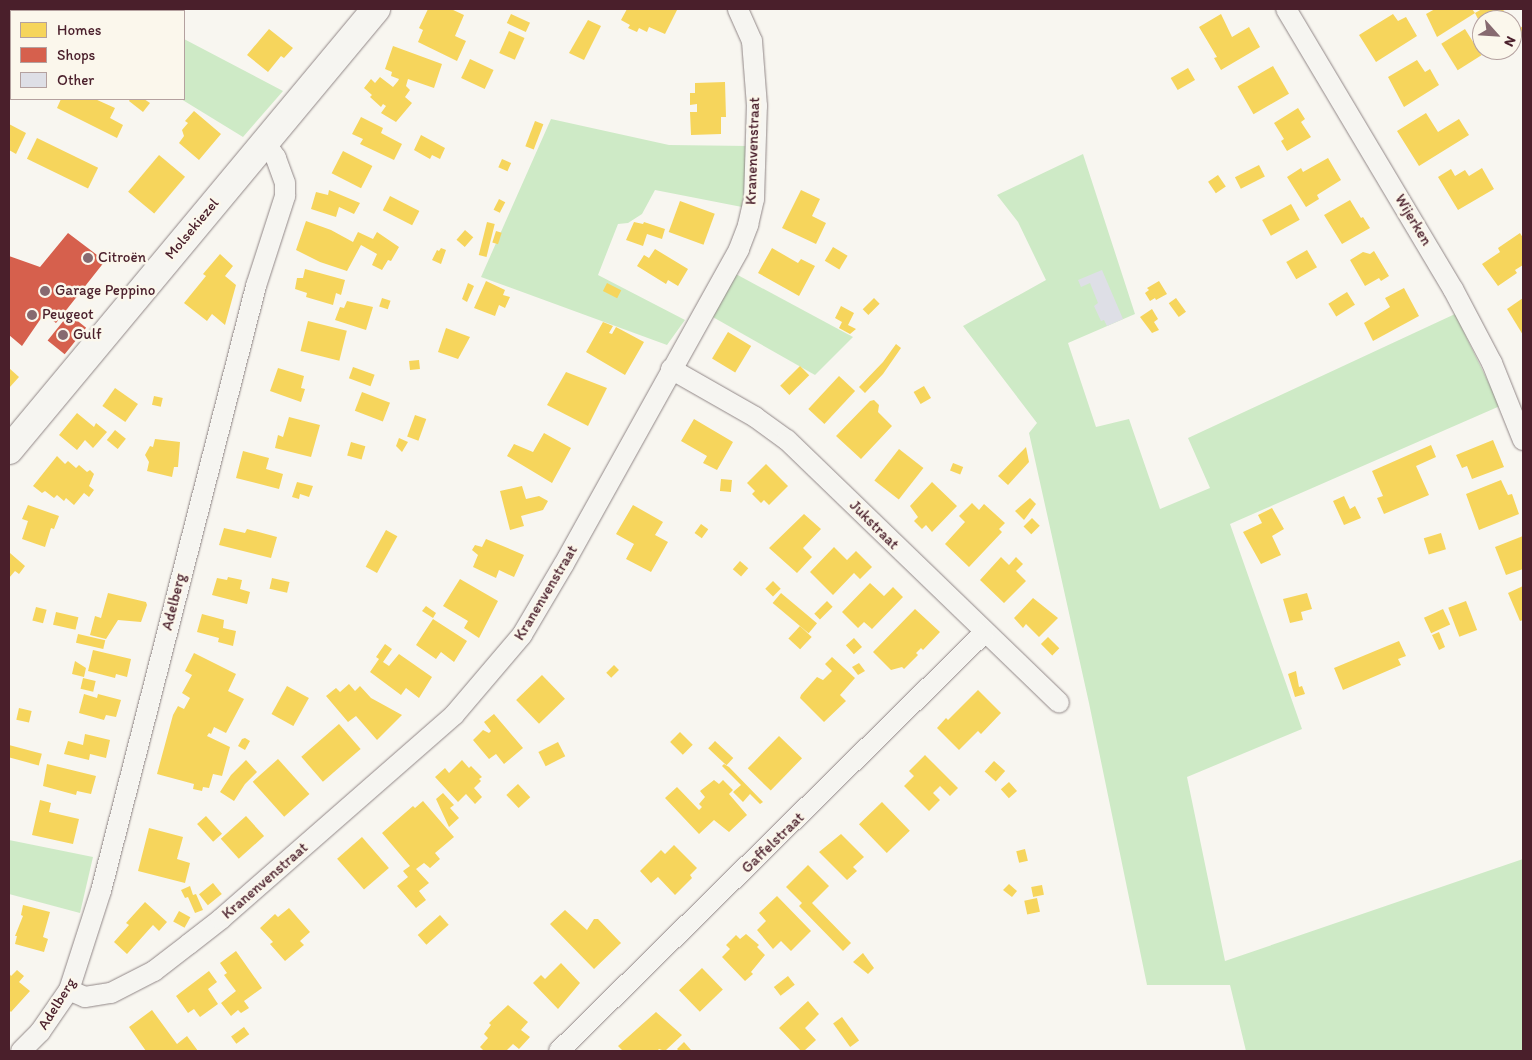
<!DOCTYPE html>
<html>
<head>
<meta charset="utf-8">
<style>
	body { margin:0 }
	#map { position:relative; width:1532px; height:1060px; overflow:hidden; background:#f8f6f0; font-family:Itim,sans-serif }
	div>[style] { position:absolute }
	.green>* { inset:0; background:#ceeac6 }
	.homes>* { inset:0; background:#f6d55c; transform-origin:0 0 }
	.shops>* { inset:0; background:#d6604d; transform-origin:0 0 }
	.building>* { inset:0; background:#dedfe6 }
	.roads { filter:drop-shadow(0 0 1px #918787) drop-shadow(0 0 1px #918787) }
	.street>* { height:20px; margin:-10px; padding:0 10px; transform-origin:10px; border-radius:10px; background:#f6f5f1 }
	.secondary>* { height:28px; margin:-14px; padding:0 14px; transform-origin:14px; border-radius:14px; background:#f6f5f1 }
	.dots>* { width:14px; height:14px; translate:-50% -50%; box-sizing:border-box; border:2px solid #fbf7ec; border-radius:50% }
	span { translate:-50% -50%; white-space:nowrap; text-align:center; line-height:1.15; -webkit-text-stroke:5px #fbf7ec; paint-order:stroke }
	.street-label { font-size:15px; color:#4a1f2b }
	.poi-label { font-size:15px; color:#4a1f2b }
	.left { translate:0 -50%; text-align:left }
	.frame { position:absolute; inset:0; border:10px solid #4a1f2b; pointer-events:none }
	.legend { position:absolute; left:10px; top:10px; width:175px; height:90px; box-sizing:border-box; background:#fbf7ec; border:1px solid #b4a19f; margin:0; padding:6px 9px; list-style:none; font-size:15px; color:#4a1f2b }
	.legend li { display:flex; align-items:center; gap:10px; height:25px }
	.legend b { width:25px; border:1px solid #b4a19f }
	.north { position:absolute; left:1472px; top:10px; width:50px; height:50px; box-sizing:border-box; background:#fbf7ec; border:1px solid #b4a19f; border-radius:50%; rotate:116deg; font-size:14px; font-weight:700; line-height:20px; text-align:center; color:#4a1f2b }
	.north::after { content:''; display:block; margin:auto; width:18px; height:22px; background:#876a70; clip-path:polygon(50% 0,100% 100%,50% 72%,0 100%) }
</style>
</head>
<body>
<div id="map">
	<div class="green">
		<i style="clip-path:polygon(184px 39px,283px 91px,243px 137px,181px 99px,184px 99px)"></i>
		<i style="clip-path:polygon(551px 119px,669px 145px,749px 146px,742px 207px,655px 190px,642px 214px,628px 223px,618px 224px,598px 275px,685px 320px,667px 345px,481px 277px)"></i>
		<i style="clip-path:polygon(1083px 154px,1135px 314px,1068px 343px,1096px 427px,1129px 419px,1160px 509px,1210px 488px,1188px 438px,1455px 314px,1500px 406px,1230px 524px,1302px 729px,1187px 777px,1225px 961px,1523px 859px,1523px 1051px,1246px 1051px,1230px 985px,1147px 985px,1089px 703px,1029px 433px,1037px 423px,963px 326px,1046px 280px,1018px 222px,997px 195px)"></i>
		<i style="clip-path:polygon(734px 273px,853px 337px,815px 375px,711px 316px)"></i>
		<i style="clip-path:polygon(9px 840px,93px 857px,80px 913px,9px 894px)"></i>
	</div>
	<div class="homes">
		<i style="clip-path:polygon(428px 9px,451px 9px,464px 15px,455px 36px,466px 41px,457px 61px,418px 42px,423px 30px,419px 28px)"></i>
		<i style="clip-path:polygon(627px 9px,674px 9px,677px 10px,665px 34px,649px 27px,647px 32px,639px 28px,637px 32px,628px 28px,630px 25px,621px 20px)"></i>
		<i style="clip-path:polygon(1435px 9px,1472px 9px,1475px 13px,1437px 37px,1426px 14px)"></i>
		<i style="clip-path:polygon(1482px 9px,1506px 9px,1489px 20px,1485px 15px,1478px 19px,1475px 13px)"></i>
		<i style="left:511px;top:14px;width:21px;height:10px;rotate:25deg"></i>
		<i style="clip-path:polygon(1221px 14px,1232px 37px,1249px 27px,1260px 47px,1221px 70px,1214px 58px,1217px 57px,1199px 27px)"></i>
		<i style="clip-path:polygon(1393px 14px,1398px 21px,1406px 17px,1417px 36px,1376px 62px,1359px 35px)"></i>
		<i style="clip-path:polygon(588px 20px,601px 26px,584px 60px,569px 53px)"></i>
		<i style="clip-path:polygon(1523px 26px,1523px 36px,1518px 39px,1514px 32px)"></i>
		<i style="clip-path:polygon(269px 29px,293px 48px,284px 58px,281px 56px,268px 72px,247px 55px)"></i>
		<i style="left:1465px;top:29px;width:31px;height:28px;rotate:58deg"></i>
		<i style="left:509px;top:31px;width:17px;height:24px;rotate:24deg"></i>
		<i style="clip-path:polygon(393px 46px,442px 64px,434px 88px,408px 79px,406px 86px,410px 90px,405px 97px,412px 103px,396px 122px,381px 113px,386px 106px,383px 104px,381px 107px,370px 97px,372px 95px,364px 88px,371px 79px,375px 83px,380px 77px,393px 87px,398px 81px,399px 79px,391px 76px,392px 72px,385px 69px)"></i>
		<i style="left:470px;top:59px;width:26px;height:21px;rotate:25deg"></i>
		<i style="clip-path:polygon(1417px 60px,1425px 72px,1430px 69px,1439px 85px,1404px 107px,1388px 77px)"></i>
		<i style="left:1273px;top:66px;width:32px;height:41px;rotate:60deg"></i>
		<i style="left:1188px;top:68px;width:14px;height:20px;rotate:60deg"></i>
		<i style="clip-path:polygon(725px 82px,726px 117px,721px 117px,721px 134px,691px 135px,690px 112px,697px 112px,697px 104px,690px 105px,690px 93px,695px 93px,695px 83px)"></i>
		<i style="clip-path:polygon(61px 99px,95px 99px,115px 108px,110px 118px,123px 125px,117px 138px,57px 108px)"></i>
		<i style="clip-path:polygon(130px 99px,144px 99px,150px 103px,143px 112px,129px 101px)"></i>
		<i style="clip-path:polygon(1298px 108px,1305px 119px,1301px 122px,1311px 137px,1287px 151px,1281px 141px,1284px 139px,1274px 123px)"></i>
		<i style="clip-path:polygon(194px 111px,221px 134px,199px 160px,179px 143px,184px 136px,182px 130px,188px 123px,185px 121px)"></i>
		<i style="clip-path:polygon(1426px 113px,1438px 132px,1459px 119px,1469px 135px,1419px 166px,1397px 131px)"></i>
		<i style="clip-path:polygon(361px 117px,383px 128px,381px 133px,402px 144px,394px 160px,360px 144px,363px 139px,352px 134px)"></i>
		<i style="left:535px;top:121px;width:9px;height:27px;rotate:21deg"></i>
		<i style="clip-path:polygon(9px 124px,26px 133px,16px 154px,9px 150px)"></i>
		<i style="clip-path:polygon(421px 135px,445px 148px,440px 159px,432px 155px,430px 159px,414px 150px)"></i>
		<i style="left:37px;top:138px;width:68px;height:23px;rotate:26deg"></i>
		<i style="left:343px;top:151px;width:33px;height:25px;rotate:27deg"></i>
		<i style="left:159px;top:155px;width:34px;height:48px;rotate:40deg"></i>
		<i style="clip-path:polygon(1328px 158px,1341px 180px,1317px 195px,1319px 199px,1306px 207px,1287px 177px,1301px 168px,1303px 172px)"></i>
		<i style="left:502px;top:159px;width:10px;height:9px;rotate:24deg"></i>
		<i style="left:1259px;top:165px;width:13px;height:27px;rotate:63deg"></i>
		<i style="clip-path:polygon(1482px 168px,1494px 189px,1458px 210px,1438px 177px,1451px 169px,1455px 176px,1465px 170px,1469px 176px)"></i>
		<i style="left:1218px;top:175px;width:14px;height:12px;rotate:56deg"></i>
		<i style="clip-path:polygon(329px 190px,360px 203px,354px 214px,339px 207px,336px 217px,311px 209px,316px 192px,328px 195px)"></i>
		<i style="clip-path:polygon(801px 190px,820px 199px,812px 216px,826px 223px,816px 244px,782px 228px)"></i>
		<i style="left:390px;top:196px;width:33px;height:16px;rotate:27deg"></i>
		<i style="left:499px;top:199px;width:7px;height:12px;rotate:27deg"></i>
		<i style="clip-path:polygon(1350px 200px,1361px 218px,1363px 217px,1370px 228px,1342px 244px,1324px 215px)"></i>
		<i style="left:680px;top:201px;width:37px;height:33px;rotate:20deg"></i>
		<i style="left:1291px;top:204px;width:18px;height:33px;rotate:61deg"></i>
		<i style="clip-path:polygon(306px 221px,331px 230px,353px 242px,358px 232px,373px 239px,377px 232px,399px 247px,391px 261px,388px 260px,382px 270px,372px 265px,377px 254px,361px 245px,347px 271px,320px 262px,296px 250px)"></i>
		<i style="left:487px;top:222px;width:8px;height:34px;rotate:14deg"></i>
		<i style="clip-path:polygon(634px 222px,643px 224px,644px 222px,665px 229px,662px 239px,647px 234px,643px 246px,626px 240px)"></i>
		<i style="left:465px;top:230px;width:11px;height:13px;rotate:41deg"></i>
		<i style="left:496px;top:231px;width:6px;height:12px;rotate:18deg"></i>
		<i style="clip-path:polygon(1520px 233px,1523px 238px,1523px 265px,1515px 270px,1517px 273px,1498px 286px,1482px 264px,1500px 252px,1498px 248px)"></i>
		<i style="left:833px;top:247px;width:17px;height:16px;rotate:31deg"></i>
		<i style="clip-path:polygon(441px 248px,446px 250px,441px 264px,432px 260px,437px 250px,439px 251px)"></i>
		<i style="clip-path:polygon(772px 248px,798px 263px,801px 259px,815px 266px,799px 296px,758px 273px)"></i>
		<i style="clip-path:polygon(655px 249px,688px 269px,678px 286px,668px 280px,666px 284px,637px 266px,644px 255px,649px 258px)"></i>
		<i style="left:1307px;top:250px;width:20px;height:24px;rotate:60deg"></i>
		<i style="clip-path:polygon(1374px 251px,1389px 276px,1381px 281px,1379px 278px,1365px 286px,1350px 260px,1363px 252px,1370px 254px)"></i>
		<i style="clip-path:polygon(220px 254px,233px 266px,225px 276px,236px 285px,225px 325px,212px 314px,207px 321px,184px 303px,206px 276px,203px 274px)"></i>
		<i style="clip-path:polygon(305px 269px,345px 280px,341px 295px,336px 293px,333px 305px,306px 297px,307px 293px,295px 289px,297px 278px,303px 278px)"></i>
		<i style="clip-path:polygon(486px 281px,505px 290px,503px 295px,510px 297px,505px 308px,499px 305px,495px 316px,474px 308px)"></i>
		<i style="clip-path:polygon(1159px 281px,1167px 294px,1156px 300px,1155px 298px,1150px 301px,1145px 293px,1149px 290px,1147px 288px)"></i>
		<i style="clip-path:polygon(468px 283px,474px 286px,467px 302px,462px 299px)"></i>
		<i style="left:607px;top:283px;width:16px;height:9px;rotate:27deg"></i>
		<i style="clip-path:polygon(1404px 288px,1419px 316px,1373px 341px,1364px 323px,1390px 307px,1385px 298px)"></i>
		<i style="left:1347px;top:292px;width:15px;height:22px;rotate:58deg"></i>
		<i style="left:382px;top:298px;width:9px;height:9px;rotate:18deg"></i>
		<i style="left:874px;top:298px;width:8px;height:16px;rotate:45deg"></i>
		<i style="left:1176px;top:298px;width:17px;height:9px;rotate:54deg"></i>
		<i style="clip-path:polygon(1523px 298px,1523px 335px,1507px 309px)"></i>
		<i style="clip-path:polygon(347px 301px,373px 307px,366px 330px,335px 320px,340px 307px,344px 308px)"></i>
		<i style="clip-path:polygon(841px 306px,854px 313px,848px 325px,856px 329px,850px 334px,839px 328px,842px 322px,835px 318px)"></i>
		<i style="clip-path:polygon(1152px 309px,1158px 319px,1154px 322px,1159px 330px,1152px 333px,1140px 317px)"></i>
		<i style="left:308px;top:321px;width:40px;height:31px;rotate:14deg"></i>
		<i style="clip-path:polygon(603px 322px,613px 326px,609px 333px,612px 334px,616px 327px,644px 342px,625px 375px,586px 352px)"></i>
		<i style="clip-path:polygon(446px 328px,470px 337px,458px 359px,438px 352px)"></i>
		<i style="left:728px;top:332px;width:27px;height:31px;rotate:31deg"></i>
		<i style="clip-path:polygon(896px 344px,901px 348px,883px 374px,865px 393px,859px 387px,883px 362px)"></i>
		<i style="left:419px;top:360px;width:9px;height:10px;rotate:84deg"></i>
		<i style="left:800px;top:366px;width:13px;height:28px;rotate:45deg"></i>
		<i style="left:353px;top:367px;width:23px;height:12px;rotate:20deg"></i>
		<i style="clip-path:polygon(9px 368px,19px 377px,9px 388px)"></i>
		<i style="clip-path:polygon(278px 368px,304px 376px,301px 388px,305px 389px,301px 402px,270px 391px)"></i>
		<i style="clip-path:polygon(566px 372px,607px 388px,588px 426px,547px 405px)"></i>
		<i style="left:839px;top:376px;width:22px;height:45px;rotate:43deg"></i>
		<i style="left:924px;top:386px;width:14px;height:12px;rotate:60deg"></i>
		<i style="left:115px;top:388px;width:28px;height:22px;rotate:35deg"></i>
		<i style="left:362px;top:392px;width:30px;height:20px;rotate:21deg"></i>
		<i style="left:154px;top:396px;width:9px;height:9px;rotate:13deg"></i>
		<i style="clip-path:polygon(874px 400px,879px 405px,878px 412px,892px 426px,861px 459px,836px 436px,870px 401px)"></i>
		<i style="clip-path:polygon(77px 413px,94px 427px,96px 423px,107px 432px,93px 448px,85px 440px,77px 450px,59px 435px)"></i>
		<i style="left:415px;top:415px;width:12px;height:23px;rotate:20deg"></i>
		<i style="clip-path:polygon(289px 417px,320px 425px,311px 457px,275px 448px,278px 435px,283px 437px)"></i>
		<i style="clip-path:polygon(694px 419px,733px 442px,717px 470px,703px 463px,707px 456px,681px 441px)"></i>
		<i style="left:115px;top:430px;width:14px;height:13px;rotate:39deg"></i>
		<i style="clip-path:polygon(544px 433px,571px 448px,552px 483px,507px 456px,514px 444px,533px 452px)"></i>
		<i style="clip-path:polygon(399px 438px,408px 442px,402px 452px,396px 446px)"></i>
		<i style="clip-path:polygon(155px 439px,180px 442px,178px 467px,174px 467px,172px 477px,147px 471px,149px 462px,145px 455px,150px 446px,153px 447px)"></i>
		<i style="clip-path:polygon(1493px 440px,1504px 467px,1472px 479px,1467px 466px,1462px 468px,1456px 455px)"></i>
		<i style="left:351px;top:442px;width:15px;height:14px;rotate:16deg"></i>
		<i style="clip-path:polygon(1431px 445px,1436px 457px,1416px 466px,1429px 495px,1384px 514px,1377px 498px,1383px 496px,1372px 471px)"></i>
		<i style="clip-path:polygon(1026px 447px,1029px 462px,1008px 485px,998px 476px)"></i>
		<i style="left:899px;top:449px;width:31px;height:40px;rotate:38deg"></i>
		<i style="clip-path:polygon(243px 451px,269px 458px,266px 469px,283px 474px,279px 489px,236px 478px)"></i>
		<i style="clip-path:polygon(57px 456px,65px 464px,68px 461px,76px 468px,79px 465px,87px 472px,90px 470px,94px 474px,89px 486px,94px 490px,89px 497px,84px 493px,74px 505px,66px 498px,64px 501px,57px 495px,54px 498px,45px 491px,42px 493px,33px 486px)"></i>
		<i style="left:953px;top:463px;width:11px;height:8px;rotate:22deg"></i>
		<i style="clip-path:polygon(766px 464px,788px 486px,769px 505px,764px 500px,761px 503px,752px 494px,755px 491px,747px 483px)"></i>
		<i style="left:721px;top:479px;width:11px;height:12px;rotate:5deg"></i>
		<i style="clip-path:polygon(1501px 480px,1508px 495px,1512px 494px,1519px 514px,1479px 530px,1466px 494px)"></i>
		<i style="clip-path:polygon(297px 482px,313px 486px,309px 497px,300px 494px,299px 499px,292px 497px)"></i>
		<i style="clip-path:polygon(932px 482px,957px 506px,932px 532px,926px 525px,922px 529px,914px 521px,918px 517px,910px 506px)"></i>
		<i style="clip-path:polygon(522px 486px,526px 499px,539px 496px,548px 501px,543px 510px,521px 516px,524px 526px,510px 530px,500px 491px)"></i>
		<i style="clip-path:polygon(1344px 496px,1350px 509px,1355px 506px,1361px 518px,1344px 525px,1333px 501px)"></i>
		<i style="clip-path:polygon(1030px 498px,1036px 504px,1024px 520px,1015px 511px)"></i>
		<i style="clip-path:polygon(972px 503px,979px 510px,984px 504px,1005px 523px,999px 529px,1002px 532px,969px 567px,945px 544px,965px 522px,959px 516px)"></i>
		<i style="clip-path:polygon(28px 505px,59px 516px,54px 529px,51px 528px,45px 547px,22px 539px,28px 521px,22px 519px)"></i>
		<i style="clip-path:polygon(633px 505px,663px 522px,655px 535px,668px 542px,651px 572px,626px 559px,634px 544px,616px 534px)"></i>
		<i style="clip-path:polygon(1272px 508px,1284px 529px,1272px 536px,1281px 555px,1261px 564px,1243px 532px,1262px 523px,1258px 515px)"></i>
		<i style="clip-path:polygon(804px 514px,821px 529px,803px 548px,812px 557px,797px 573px,769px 548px)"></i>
		<i style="left:1032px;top:518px;width:11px;height:12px;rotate:45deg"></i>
		<i style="left:701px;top:524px;width:9px;height:11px;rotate:36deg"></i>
		<i style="clip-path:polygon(224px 528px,245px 533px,247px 529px,277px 537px,271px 558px,219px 545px)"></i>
		<i style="left:386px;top:530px;width:13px;height:42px;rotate:29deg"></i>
		<i style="left:1441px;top:533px;width:17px;height:18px;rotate:73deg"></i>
		<i style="clip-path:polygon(1523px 536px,1523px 569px,1506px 575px,1495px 547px)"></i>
		<i style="clip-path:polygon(486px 539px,524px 555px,514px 577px,499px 570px,496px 578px,473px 567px,478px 555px,472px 550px,475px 545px,482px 547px)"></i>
		<i style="clip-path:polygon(834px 547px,847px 560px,856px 551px,872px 567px,860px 579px,854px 573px,833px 595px,810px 572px)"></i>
		<i style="clip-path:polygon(10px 553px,25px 566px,19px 574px,15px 571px,9px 578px)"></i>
		<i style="clip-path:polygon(1001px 557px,1009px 565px,1016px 557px,1023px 564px,1016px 571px,1026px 581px,1004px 603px,980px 580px)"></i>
		<i style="left:740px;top:561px;width:11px;height:11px;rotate:41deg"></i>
		<i style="clip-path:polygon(228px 577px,242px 580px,240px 589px,250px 592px,247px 604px,212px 595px,217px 578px,227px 580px)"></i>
		<i style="left:272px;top:578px;width:18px;height:11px;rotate:13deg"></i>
		<i style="clip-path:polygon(460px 579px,498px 601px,479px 638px,464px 628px,468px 621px,443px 606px)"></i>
		<i style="left:773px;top:581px;width:11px;height:11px;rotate:45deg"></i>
		<i style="clip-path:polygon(870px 583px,884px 596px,893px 587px,903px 597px,872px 629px,864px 622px,858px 628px,842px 612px)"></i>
		<i style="clip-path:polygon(1523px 586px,1523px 620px,1520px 621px,1508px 593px)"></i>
		<i style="clip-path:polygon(108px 593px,146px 602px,147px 605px,141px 622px,118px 620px,106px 639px,90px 635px,95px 616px,101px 618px)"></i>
		<i style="left:781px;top:593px;width:47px;height:13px;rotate:40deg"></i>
		<i style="clip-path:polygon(1307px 593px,1312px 609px,1301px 612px,1303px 620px,1290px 623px,1283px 599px)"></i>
		<i style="clip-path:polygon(1033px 598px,1058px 618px,1039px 637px,1026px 624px,1023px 628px,1014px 618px)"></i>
		<i style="left:827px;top:601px;width:8px;height:18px;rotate:45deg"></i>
		<i style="left:1466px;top:601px;width:31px;height:19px;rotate:69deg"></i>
		<i style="clip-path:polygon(426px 606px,436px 613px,433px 618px,422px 611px)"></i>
		<i style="left:36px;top:607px;width:11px;height:14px;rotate:15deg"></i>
		<i style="clip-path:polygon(915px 609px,940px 632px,923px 650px,921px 648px,916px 653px,918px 655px,904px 669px,902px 667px,891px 670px,873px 652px)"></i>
		<i style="left:1443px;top:609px;width:17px;height:21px;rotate:65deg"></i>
		<i style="left:56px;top:612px;width:23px;height:13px;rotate:13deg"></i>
		<i style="clip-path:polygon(202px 614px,224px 620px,223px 628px,236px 631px,233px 646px,218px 642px,219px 638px,197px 632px)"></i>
		<i style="clip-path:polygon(433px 619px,467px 641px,454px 662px,441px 652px,436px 659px,416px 645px)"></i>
		<i style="left:800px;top:626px;width:16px;height:17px;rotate:43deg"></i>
		<i style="clip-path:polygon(1439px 632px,1445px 647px,1439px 650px,1432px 635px)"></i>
		<i style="left:78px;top:634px;width:28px;height:9px;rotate:13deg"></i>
		<i style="left:1048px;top:637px;width:16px;height:10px;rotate:45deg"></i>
		<i style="left:854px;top:638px;width:12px;height:11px;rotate:48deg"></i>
		<i style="clip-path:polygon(1399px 641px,1406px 656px,1398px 659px,1401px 665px,1343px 690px,1334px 668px)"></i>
		<i style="clip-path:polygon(385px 644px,392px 649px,383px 662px,389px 666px,399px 654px,432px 677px,419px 698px,406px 688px,401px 695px,370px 672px,379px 659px,376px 657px)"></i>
		<i style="clip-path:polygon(93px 650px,131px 659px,127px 677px,116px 674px,115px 678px,88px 671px)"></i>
		<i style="clip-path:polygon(194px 653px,236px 674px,228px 691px,244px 699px,226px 733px,214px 727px,211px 734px,209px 733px,207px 736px,230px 747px,222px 776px,213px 774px,209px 788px,203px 787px,202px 791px,193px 789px,194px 784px,157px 774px,173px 715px,178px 706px,184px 709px,190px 698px,182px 693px,192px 675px,185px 671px)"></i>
		<i style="clip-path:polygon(832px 657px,855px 678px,840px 695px,846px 701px,824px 722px,800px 698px,801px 695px,817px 677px,823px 680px,832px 671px,825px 664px)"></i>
		<i style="clip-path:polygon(75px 661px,86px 668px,84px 677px,72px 674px)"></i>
		<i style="clip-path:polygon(859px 663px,865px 671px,858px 675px,852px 667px)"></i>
		<i style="left:614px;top:665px;width:7px;height:11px;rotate:45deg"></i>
		<i style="clip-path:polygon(1296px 671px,1299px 687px,1302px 686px,1305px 694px,1295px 697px,1288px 674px)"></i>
		<i style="left:542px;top:675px;width:33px;height:36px;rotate:46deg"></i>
		<i style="left:83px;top:678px;width:13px;height:11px;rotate:13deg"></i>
		<i style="clip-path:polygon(349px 684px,355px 691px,360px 686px,371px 698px,402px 715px,377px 740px,356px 716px,348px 722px,326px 696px,336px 688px,340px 692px)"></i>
		<i style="left:287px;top:686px;width:25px;height:32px;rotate:29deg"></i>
		<i style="clip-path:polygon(978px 690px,1001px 713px,981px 734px,978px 731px,959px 750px,937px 728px,946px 718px,948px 720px)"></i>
		<i style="clip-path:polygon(84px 694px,97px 698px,98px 694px,121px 700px,116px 717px,106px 715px,104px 720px,79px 713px)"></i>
		<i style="left:19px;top:708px;width:13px;height:12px;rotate:13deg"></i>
		<i style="clip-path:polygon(494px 714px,523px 748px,504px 764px,496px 754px,489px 759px,473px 740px,483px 730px,489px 733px,491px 731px,484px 722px)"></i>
		<i style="left:339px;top:724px;width:33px;height:50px;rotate:49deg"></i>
		<i style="left:680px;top:732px;width:18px;height:14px;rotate:45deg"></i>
		<i style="clip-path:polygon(85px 734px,110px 740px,106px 758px,90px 754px,89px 760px,64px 754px,68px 741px,83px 745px)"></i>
		<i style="left:779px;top:736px;width:32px;height:45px;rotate:44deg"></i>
		<i style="clip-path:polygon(245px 738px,250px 741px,245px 750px,238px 746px,242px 739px)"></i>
		<i style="left:715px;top:741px;width:25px;height:10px;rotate:43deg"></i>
		<i style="left:558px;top:742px;width:16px;height:22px;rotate:63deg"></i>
		<i style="left:9px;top:745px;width:34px;height:12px;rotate:15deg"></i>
		<i style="clip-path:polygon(925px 755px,958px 788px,950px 796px,940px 786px,933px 793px,940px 800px,929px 811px,904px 786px,914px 776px,909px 771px)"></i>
		<i style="left:278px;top:759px;width:47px;height:34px;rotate:48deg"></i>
		<i style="clip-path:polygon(246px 760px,257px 772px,245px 784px,234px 801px,220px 792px,231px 775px)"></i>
		<i style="clip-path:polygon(462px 760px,469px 768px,471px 766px,482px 777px,479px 779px,481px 781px,474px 788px,482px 797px,475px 804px,466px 794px,458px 802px,435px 777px,445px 768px,449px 773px)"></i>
		<i style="left:994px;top:761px;width:15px;height:14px;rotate:42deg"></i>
		<i style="clip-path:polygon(47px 764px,96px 776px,91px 794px,77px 791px,76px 795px,43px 786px)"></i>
		<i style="clip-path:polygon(724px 764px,729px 767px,763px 802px,760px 804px,750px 794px,743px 802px,733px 792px,741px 785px,722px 766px)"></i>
		<i style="clip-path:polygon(714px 780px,719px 784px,723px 780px,733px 790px,729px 794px,747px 815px,729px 832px,714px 820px,699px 834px,665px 798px,677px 787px,699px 810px,702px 807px,699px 804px,705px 797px,700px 791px)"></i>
		<i style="left:1009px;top:782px;width:12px;height:11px;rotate:48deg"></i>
		<i style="left:518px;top:784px;width:18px;height:16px;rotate:47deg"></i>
		<i style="clip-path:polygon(443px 793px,454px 805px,450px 808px,459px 818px,449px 827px,436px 799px)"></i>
		<i style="clip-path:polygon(40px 800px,51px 803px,49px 812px,79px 819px,73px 844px,32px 835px)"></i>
		<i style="clip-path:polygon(423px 801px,454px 837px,435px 853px,440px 859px,430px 868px,424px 863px,416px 869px,429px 883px,419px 891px,426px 900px,416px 908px,397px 886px,408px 877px,403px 871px,410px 866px,382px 833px,413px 806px,415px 808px)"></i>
		<i style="left:882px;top:802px;width:40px;height:32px;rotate:46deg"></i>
		<i style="left:206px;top:816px;width:24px;height:12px;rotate:48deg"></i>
		<i style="left:246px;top:816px;width:27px;height:34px;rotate:48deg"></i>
		<i style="clip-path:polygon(149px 828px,183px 837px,177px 859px,190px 863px,185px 883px,138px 871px)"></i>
		<i style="clip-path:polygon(841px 834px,864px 857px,853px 867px,857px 871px,847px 880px,819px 852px)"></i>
		<i style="left:362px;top:837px;width:41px;height:33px;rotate:49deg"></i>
		<i style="clip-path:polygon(674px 845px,697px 868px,690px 875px,692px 878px,675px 895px,658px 877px,651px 883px,640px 871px,661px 850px,665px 854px)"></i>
		<i style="left:1025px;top:849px;width:12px;height:9px;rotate:76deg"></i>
		<i style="clip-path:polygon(808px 865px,829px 886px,812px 903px,851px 943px,843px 951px,799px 906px,802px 903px,786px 887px)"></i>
		<i style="left:213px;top:883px;width:14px;height:18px;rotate:51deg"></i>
		<i style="clip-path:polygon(1009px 884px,1017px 891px,1012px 897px,1003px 890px)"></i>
		<i style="left:1042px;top:885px;width:10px;height:11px;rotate:79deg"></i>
		<i style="clip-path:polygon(190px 886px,193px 895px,196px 894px,203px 910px,195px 913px,188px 897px,185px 898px,181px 890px)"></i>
		<i style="clip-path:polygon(777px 896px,811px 931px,791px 951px,781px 941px,773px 949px,757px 930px,766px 921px,759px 913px)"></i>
		<i style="left:1037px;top:898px;width:14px;height:13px;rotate:78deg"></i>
		<i style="clip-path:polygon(145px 902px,167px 922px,159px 931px,153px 925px,127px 954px,114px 942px,129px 925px,126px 923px)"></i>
		<i style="clip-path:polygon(23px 905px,50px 912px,43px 937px,48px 939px,44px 952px,15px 944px,17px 936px,15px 936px,23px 916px,21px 915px)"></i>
		<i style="clip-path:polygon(289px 908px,310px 932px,300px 941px,304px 945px,285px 961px,270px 944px,273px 942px,260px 928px,275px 914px,278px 917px)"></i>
		<i style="clip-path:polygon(565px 910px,587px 930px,594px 919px,598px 919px,621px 943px,594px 969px,550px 924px)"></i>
		<i style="left:179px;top:911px;width:13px;height:12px;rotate:29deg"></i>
		<i style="left:440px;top:915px;width:13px;height:30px;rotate:48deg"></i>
		<i style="clip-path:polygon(746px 934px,759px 945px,757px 947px,765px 955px,751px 972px,753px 974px,745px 981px,722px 957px,730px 949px,726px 945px,736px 935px,740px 939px)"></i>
		<i style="clip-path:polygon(236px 951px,262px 988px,244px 1001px,249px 1008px,241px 1013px,238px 1010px,231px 1016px,221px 1003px,236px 991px,224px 975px,227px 973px,220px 963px)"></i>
		<i style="clip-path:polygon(863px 953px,874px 968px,868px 974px,853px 962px)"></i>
		<i style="clip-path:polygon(561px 963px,580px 983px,558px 1009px,533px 983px,541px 975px,545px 979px)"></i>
		<i style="left:702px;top:968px;width:30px;height:32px;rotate:46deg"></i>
		<i style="clip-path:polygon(17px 970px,24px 976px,19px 982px,30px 991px,11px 1012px,9px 1010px,9px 973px,11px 976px)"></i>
		<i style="clip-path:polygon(209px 971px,217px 982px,208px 989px,218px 1004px,200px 1017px,194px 1009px,188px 1013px,176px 996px)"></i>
		<i style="left:788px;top:976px;width:11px;height:18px;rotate:52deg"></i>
		<i style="clip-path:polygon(808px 1001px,819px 1014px,805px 1028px,816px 1040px,804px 1051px,801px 1051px,779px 1028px)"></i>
		<i style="clip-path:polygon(508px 1005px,528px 1022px,521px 1030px,530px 1037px,519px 1049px,513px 1044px,506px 1051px,484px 1051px,480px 1047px,488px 1038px,484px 1034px,491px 1025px,489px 1023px)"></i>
		<i style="clip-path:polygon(152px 1010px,177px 1044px,187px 1036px,198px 1051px,146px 1051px,129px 1027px)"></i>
		<i style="clip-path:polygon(656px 1012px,682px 1035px,665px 1051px,659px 1049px,657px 1051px,623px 1051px,618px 1046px)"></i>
		<i style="left:842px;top:1017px;width:29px;height:11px;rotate:54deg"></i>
		<i style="left:244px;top:1027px;width:9px;height:16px;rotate:54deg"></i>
		<i style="clip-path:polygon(684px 1042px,691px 1050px,689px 1051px,679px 1051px,677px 1049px)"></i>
	</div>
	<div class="shops">
		<i style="clip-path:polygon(68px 233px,105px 261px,56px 323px,44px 314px,22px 346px,9px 335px,9px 256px,40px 267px)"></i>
		<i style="left:69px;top:314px;width:22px;height:34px;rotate:39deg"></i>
	</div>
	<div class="building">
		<i style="clip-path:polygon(1102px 270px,1123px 319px,1107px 326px,1104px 320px,1101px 321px,1094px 306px,1098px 303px,1090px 283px,1081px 287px,1078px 280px)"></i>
	</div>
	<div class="roads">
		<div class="street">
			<i style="left:1286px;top:9px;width:326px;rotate:59.2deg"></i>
			<i style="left:1453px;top:289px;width:84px;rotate:62.2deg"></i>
			<i style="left:1492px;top:363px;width:83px;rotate:68.1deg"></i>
			<i style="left:671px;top:369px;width:97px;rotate:29.7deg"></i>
			<i style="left:755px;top:417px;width:39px;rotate:36deg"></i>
			<i style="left:787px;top:440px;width:378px;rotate:44deg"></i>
			<i style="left:69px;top:990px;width:17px;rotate:24deg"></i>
			<i style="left:85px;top:997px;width:26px;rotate:-9deg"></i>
			<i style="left:111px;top:993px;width:48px;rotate:-27.1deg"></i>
			<i style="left:154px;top:971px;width:44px;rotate:-37.6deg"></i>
			<i style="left:189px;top:944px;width:41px;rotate:-38deg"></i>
			<i style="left:221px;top:919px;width:310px;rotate:-41.2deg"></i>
			<i style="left:454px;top:715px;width:105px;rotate:-49.6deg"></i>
			<i style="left:522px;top:635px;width:82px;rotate:-59.4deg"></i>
			<i style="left:564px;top:564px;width:360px;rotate:-60.9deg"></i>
			<i style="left:739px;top:249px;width:26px;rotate:-69deg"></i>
			<i style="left:748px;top:225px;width:27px;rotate:-77deg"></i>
			<i style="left:754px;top:199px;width:93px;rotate:-88.2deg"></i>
			<i style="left:757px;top:106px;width:65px;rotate:-94.4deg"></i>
			<i style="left:752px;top:41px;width:35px;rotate:-114deg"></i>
			<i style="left:21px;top:1051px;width:27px;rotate:-45deg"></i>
			<i style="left:40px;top:1032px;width:51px;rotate:-55.4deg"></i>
			<i style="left:69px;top:990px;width:104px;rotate:-72.1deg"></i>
			<i style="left:101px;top:891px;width:625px;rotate:-75.63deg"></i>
			<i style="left:256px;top:286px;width:95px;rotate:-72.1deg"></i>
			<i style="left:285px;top:196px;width:13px;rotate:-90deg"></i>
			<i style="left:285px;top:183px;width:27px;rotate:-110deg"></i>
			<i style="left:276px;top:158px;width:19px;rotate:-125deg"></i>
			<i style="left:559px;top:1051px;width:596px;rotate:-44.52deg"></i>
		</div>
		<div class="secondary">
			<i style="left:9px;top:450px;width:574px;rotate:-50.23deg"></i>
		</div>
	</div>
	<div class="dots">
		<i style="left:88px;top:258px;background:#876a70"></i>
		<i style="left:45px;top:291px;background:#876a70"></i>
		<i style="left:32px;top:315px;background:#876a70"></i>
		<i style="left:63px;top:335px;background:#876a70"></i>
	</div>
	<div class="street-label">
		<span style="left:753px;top:151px;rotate:-88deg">Kranenvenstraat</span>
		<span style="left:1413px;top:220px;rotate:59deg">Wijerken</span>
		<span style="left:192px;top:229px;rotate:-50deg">Molsekiezel</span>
		<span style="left:874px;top:525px;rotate:45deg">Jukstraat</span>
		<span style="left:546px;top:593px;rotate:-59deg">Kranenvenstraat</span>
		<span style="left:174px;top:602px;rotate:-76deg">Adelberg</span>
		<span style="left:773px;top:843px;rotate:-44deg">Gaffelstraat</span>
		<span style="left:265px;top:881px;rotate:-41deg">Kranenvenstraat</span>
		<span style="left:57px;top:1004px;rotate:-58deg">Adelberg</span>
	</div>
	<div class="poi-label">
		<span class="left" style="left:98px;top:258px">Citroën</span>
		<span class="left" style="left:55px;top:291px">Garage Peppino</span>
		<span class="left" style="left:42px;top:315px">Peugeot</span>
		<span class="left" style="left:73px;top:335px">Gulf</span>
	</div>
	<div class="frame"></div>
	<ul class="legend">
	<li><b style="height:14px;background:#f6d55c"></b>Homes</li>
	<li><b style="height:14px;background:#d6604d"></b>Shops</li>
	<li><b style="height:14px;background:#dedfe6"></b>Other</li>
	</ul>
	<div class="north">N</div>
</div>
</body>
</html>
